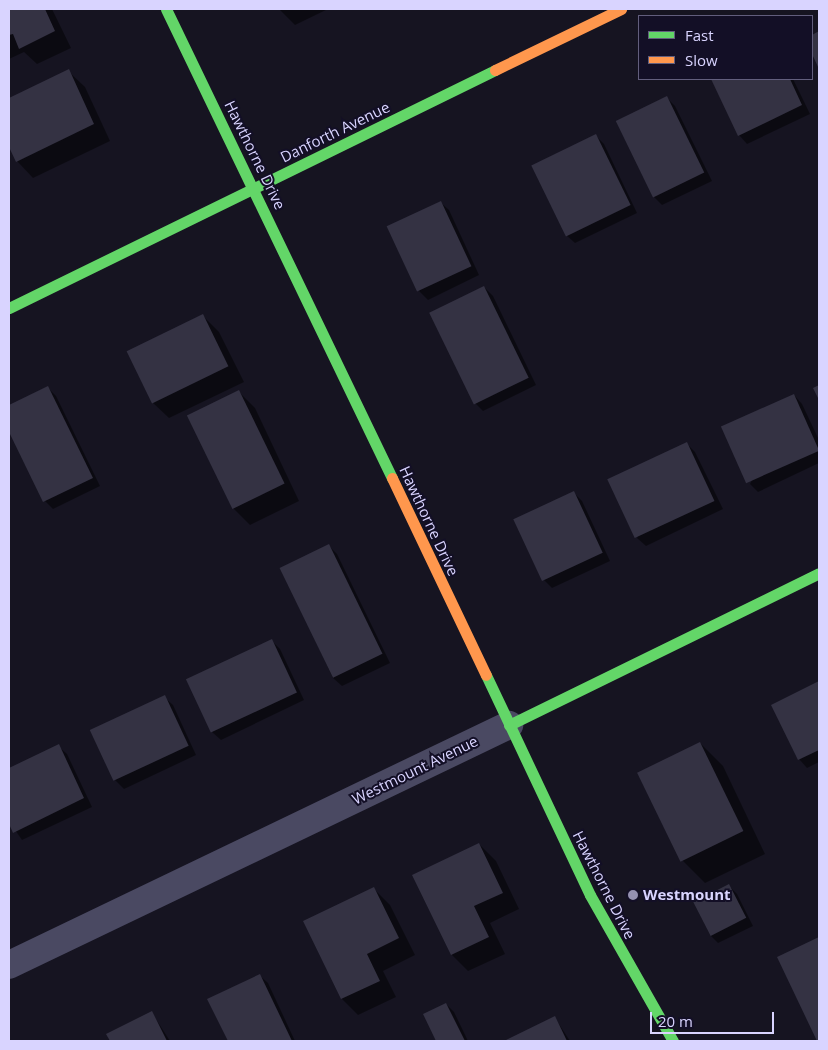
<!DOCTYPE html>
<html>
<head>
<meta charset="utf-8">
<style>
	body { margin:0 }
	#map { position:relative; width:828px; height:1050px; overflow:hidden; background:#161421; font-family:"Open Sans",sans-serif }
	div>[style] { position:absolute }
	.shadow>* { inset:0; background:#0007 }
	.building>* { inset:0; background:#343243; transform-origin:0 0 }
	.street>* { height:28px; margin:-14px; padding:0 14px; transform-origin:14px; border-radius:14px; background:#4a4962 }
	.fast>* { height:11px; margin:-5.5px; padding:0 5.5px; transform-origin:5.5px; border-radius:5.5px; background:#63d668 }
	.slow>* { height:11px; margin:-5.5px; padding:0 5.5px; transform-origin:5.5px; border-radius:5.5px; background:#ff974d }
	.dots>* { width:14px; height:14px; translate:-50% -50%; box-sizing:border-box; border:2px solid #130f26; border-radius:50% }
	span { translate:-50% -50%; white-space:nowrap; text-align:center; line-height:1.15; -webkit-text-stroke:4px #130f26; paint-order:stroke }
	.street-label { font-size:15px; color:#d9d4ff }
	.poi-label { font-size:15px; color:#d9d4ff; font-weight:700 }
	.left { translate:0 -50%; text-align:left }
	.frame { position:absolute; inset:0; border:10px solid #d9d4ff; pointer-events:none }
	.legend { position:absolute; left:638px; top:15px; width:175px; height:65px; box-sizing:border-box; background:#130f26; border:1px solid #625e7d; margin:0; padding:6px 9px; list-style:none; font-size:15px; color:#d9d4ff }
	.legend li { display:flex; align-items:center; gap:10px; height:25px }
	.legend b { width:25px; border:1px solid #625e7d }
	.scale { position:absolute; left:650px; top:1012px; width:124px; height:22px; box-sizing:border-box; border:2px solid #d9d4ff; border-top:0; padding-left:6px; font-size:15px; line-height:18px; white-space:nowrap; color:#d9d4ff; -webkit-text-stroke:4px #130f26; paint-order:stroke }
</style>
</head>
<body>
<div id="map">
	<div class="shadow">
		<i style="clip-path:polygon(9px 9px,52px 9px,71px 48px,37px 64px,24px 52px,9px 59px)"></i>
		<i style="clip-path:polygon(279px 9px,328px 9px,295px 25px)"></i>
		<i style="clip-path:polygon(68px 71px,85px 87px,110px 141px,33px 178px,17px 161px,9px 144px,9px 99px)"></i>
		<i style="clip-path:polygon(715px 79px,793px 79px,810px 114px,747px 144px,739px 135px,712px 80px)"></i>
		<i style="clip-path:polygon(667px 98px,675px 106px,712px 181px,662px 205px,654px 197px)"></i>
		<i style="clip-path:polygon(595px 135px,604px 144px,637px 213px,575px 243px,566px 235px)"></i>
		<i style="clip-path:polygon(440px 202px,449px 210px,479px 275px,428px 300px,419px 291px)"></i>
		<i style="clip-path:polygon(484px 287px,493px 296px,536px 385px,483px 411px,475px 403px)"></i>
		<i style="clip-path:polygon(203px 316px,219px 332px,244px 382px,169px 418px,152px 402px)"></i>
		<i style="clip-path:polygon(47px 387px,56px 396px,100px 486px,53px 509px,45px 501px,9px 429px,9px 406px)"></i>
		<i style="clip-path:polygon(239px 392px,255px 408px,299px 501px,250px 525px,233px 508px)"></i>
		<i style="clip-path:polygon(794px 395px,802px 404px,819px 440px,819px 463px,758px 492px,750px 484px)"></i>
		<i style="clip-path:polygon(686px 443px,695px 452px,723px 509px,646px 546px,637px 538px)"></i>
		<i style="clip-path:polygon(574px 493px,582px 501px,610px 561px,552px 588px,544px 580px,516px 520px)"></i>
		<i style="clip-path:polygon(329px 546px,337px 554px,390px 663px,342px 686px,333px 678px,282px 569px)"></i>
		<i style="clip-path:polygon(272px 641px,280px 649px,304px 700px,221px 740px,212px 732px)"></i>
		<i style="clip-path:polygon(819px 683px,819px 762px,807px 768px,799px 759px,773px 705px)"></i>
		<i style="clip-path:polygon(164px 697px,173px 705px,196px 755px,124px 789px,115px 780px)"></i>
		<i style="clip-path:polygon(700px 743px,723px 766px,765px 854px,705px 883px,682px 860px)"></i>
		<i style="clip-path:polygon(58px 746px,67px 754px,92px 807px,22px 840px,9px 821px,9px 770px)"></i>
		<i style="clip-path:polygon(479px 844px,496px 861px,519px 909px,490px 923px,505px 954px,468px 971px,452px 955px)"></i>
		<i style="clip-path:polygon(729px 886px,737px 894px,753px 926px,718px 943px,710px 935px,694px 903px)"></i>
		<i style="clip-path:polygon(374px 889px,390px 905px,415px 955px,383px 971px,396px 997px,358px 1015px,342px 999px,304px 922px)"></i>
		<i style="clip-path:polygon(819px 938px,819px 1041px,818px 1041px,779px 957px)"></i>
		<i style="clip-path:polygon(259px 975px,268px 983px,295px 1041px,229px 1041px,209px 999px)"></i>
		<i style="clip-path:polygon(446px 1004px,454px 1012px,468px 1041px,438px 1041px,425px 1014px)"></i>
		<i style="clip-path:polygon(152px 1013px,170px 1041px,111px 1041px,108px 1035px)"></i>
		<i style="clip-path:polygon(555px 1018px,570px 1041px,507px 1041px)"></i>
	</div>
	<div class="building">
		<i style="clip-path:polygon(9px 9px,45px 9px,55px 31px,19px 49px,13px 34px,9px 35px)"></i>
		<i style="clip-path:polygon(819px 31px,819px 69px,812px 54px,812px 35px)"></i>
		<i style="clip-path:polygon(69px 69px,94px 124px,16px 162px,9px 147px,9px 98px)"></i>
		<i style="clip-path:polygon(711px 79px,790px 79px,802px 105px,738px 136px)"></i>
		<i style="left:667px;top:96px;width:85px;height:57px;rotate:64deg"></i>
		<i style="left:596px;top:134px;width:79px;height:72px;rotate:64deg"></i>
		<i style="left:441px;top:201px;width:72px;height:60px;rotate:65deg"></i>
		<i style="left:484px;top:286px;width:102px;height:61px;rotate:64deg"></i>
		<i style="left:203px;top:314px;width:58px;height:85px;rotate:64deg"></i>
		<i style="clip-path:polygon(819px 385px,819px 400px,813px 388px)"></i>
		<i style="clip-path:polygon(48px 386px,93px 478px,43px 502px,9px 432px,9px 405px)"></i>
		<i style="left:239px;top:390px;width:104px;height:58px;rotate:64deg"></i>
		<i style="left:794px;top:394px;width:62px;height:80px;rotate:66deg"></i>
		<i style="left:687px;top:442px;width:65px;height:88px;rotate:65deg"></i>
		<i style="left:574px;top:491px;width:68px;height:67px;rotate:65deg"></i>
		<i style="left:329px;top:544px;width:122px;height:55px;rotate:64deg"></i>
		<i style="left:272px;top:639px;width:59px;height:95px;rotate:65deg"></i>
		<i style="clip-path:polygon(819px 681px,819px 750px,798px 760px,771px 705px)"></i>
		<i style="left:165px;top:695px;width:56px;height:83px;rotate:65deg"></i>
		<i style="left:700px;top:742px;width:99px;height:70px;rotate:64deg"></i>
		<i style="clip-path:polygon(59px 744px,84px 798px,13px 833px,9px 824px,9px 768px)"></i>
		<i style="clip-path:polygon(479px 843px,503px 893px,474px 906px,489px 937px,451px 955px,412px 875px)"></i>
		<i style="left:729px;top:884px;width:38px;height:40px;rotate:63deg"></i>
		<i style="clip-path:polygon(374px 887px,399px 938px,367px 954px,380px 981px,341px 999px,303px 921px)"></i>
		<i style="clip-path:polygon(819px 937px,819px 1041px,817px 1041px,777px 957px)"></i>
		<i style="clip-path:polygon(260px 974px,292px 1041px,228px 1041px,207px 999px)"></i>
		<i style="clip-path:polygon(446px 1003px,465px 1041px,436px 1041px,423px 1014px)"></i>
		<i style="clip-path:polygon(152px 1011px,167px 1041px,110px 1041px,106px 1034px)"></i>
		<i style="clip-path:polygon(555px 1016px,567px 1041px,504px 1041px)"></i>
	</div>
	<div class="street">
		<i style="left:9px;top:965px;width:555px;rotate:-25.64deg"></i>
	</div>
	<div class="fast">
		<i style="left:166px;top:9px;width:521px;rotate:64.27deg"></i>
		<i style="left:9px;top:308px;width:541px;rotate:-26.09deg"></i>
		<i style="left:486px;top:675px;width:243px;rotate:64.7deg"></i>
		<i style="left:590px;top:895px;width:168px;rotate:60.4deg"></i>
		<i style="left:509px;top:725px;width:345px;rotate:-26.1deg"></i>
	</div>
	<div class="slow">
		<i style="left:495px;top:70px;width:140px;rotate:-25.8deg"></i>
		<i style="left:392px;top:478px;width:218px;rotate:64.5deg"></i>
	</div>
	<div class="dots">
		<i style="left:633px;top:895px;background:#9591b1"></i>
	</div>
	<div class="street-label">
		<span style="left:335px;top:132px;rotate:-26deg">Danforth Avenue</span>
		<span style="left:255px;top:155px;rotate:64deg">Hawthorne Drive</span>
		<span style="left:429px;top:521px;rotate:65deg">Hawthorne Drive</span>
		<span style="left:415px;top:770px;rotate:-26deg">Westmount Avenue</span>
		<span style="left:604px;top:885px;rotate:63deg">Hawthorne Drive</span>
	</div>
	<div class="poi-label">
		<span class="left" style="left:643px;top:895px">Westmount</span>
	</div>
	<div class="frame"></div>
	<ul class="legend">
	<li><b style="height:6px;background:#63d668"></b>Fast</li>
	<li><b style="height:6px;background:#ff974d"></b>Slow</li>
	</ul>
	<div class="scale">20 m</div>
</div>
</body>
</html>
